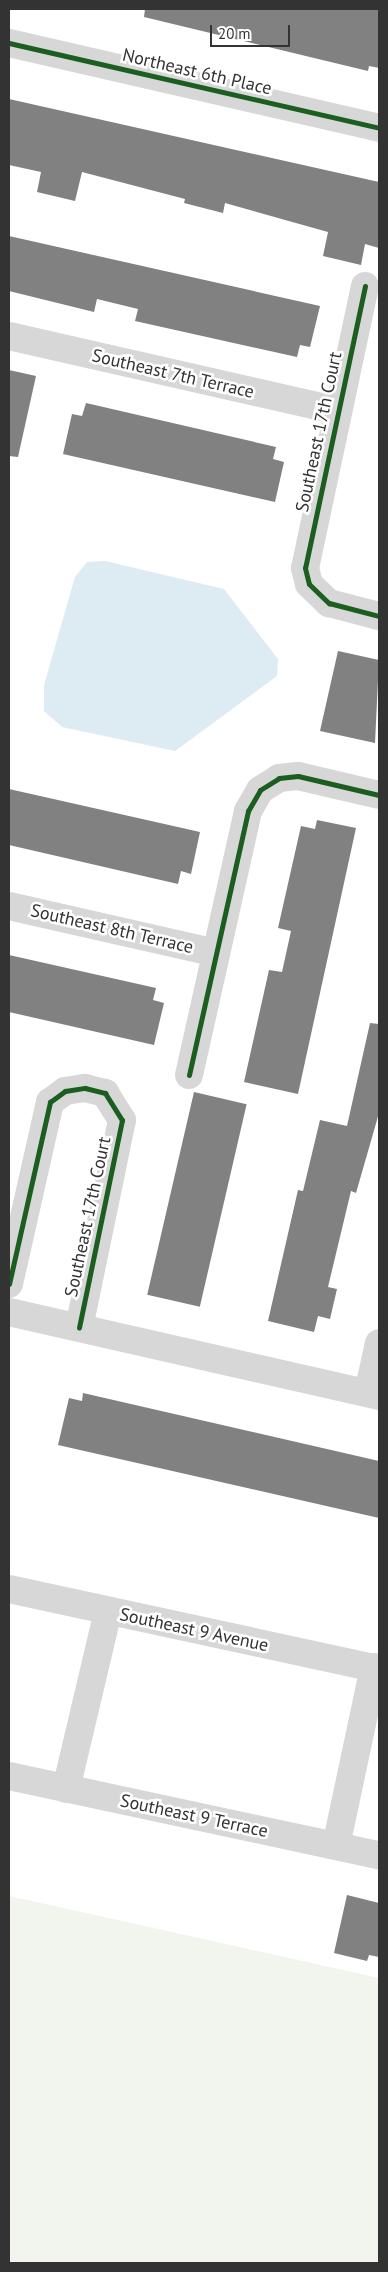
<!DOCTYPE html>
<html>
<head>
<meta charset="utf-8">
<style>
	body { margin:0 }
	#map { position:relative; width:388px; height:2272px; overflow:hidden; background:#fff; font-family:"PT Sans",sans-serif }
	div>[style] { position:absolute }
	.green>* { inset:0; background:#f1f5ed }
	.water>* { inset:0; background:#ddebf3 }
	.building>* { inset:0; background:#818181; transform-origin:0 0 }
	.minor>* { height:28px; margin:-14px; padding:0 14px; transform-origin:14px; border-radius:14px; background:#d7d7d7 }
	.cycleway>* { height:5px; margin:-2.5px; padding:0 2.5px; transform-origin:2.5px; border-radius:2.5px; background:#1b5e20 }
	span { translate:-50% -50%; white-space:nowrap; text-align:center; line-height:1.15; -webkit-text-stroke:5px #fff; paint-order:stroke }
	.street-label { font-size:18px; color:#333 }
	.frame { position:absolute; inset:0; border:10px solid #333; pointer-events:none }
	.scale { position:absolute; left:210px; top:25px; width:80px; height:22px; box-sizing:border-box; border:2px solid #333; border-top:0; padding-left:6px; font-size:15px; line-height:18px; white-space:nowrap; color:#333; -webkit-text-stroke:4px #fff; paint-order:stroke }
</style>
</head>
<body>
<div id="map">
	<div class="green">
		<i style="clip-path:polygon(9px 1896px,379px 1978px,379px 2263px,9px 2263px)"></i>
	</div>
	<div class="water">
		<i style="clip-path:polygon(105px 561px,224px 589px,278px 659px,277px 676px,175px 751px,62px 727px,44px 711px,44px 685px,75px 577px,87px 562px)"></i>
	</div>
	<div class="building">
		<i style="clip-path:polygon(145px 9px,379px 9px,379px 68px,369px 66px,368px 71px,144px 17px)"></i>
		<i style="clip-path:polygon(9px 99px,379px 182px,379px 248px,365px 244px,361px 265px,323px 256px,328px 232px,225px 203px,223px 213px,184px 203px,185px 199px,82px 172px,75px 201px,37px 192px,41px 172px,9px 165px)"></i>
		<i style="clip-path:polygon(9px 236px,320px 306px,310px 347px,300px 345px,297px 357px,135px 321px,138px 309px,97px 299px,94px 312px,9px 291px)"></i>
		<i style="clip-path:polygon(9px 370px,36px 376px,18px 457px,9px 456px)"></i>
		<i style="clip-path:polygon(86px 403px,276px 447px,273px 459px,284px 462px,275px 502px,63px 454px,72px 414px,82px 416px)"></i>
		<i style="clip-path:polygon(338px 651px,379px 660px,375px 743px,320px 731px)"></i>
		<i style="clip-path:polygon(9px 789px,200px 832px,191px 874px,181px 871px,178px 884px,9px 845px)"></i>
		<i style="clip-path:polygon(317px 820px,356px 828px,298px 1094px,244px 1082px,269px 970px,282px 972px,291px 931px,278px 928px,301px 826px,315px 829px)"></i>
		<i style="clip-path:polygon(9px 955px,156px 988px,153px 1000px,164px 1003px,154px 1045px,9px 1012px)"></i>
		<i style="clip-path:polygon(370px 1023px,379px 1024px,379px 1113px,356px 1193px,351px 1191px,328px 1287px,337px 1289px,330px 1319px,318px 1316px,314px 1332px,268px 1321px,298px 1190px,303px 1191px,320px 1120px,347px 1126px)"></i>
		<i style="left:194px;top:1092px;width:54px;height:208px;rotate:13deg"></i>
		<i style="clip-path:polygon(83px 1393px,379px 1461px,379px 1518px,58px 1445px,69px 1398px,82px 1401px)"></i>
		<i style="clip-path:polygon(347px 1895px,379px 1903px,379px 1957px,369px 1955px,367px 1961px,334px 1953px)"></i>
	</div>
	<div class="minor">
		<i style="left:9px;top:43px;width:380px;rotate:12.9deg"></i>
		<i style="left:365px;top:286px;width:288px;rotate:102deg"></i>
		<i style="left:305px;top:568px;width:16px;rotate:76deg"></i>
		<i style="left:309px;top:584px;width:28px;rotate:44deg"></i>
		<i style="left:329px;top:603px;width:52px;rotate:14.6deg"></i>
		<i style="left:9px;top:336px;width:337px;rotate:12.8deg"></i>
		<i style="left:9px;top:906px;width:212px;rotate:12.8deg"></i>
		<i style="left:189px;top:1075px;width:271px;rotate:-77.4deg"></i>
		<i style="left:248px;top:811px;width:24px;rotate:-60deg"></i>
		<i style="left:260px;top:790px;width:22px;rotate:-32deg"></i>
		<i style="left:279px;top:778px;width:19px;rotate:-6deg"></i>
		<i style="left:298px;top:776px;width:83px;rotate:13.2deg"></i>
		<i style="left:9px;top:1284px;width:187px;rotate:-77.3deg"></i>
		<i style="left:50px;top:1102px;width:19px;rotate:-36deg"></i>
		<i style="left:65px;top:1091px;width:20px;rotate:-9deg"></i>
		<i style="left:85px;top:1088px;width:21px;rotate:14deg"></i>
		<i style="left:105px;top:1093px;width:32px;rotate:58deg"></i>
		<i style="left:122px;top:1120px;width:212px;rotate:101.7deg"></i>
		<i style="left:9px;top:1312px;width:379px;rotate:12.8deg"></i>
		<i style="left:368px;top:1393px;width:51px;rotate:-77.6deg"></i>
		<i style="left:9px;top:1589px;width:379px;rotate:12.2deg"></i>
		<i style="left:9px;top:1776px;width:378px;rotate:12.1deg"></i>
		<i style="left:66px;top:1789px;width:183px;rotate:-76.7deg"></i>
		<i style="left:336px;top:1846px;width:183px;rotate:-78deg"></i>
	</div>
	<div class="cycleway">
		<i style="left:9px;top:43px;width:380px;rotate:12.9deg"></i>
		<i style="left:365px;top:286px;width:288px;rotate:102deg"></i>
		<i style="left:305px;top:568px;width:16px;rotate:76deg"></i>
		<i style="left:309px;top:584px;width:28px;rotate:44deg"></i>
		<i style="left:329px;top:603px;width:52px;rotate:14.6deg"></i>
		<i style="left:189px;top:1075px;width:271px;rotate:-77.4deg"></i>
		<i style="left:248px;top:811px;width:24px;rotate:-60deg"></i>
		<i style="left:260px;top:790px;width:22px;rotate:-32deg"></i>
		<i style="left:279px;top:778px;width:19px;rotate:-6deg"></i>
		<i style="left:298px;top:776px;width:83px;rotate:13.2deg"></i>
		<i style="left:9px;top:1284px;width:187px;rotate:-77.3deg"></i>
		<i style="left:50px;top:1102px;width:19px;rotate:-36deg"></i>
		<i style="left:65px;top:1091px;width:20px;rotate:-9deg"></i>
		<i style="left:85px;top:1088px;width:21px;rotate:14deg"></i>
		<i style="left:105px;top:1093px;width:32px;rotate:58deg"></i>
		<i style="left:122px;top:1120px;width:212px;rotate:101.7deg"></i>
	</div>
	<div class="street-label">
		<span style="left:197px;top:72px;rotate:13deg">Northeast 6th Place</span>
		<span style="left:173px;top:374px;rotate:13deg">Southeast 7th Terrace</span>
		<span style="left:319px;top:432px;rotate:-78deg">Southeast 17th Court</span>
		<span style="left:112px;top:929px;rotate:13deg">Southeast 8th Terrace</span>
		<span style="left:88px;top:1217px;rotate:-78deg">Southeast 17th Court</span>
		<span style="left:194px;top:1630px;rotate:12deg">Southeast 9 Avenue</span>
		<span style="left:194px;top:1816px;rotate:12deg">Southeast 9 Terrace</span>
	</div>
	<div class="frame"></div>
	<div class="scale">20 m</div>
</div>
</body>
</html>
